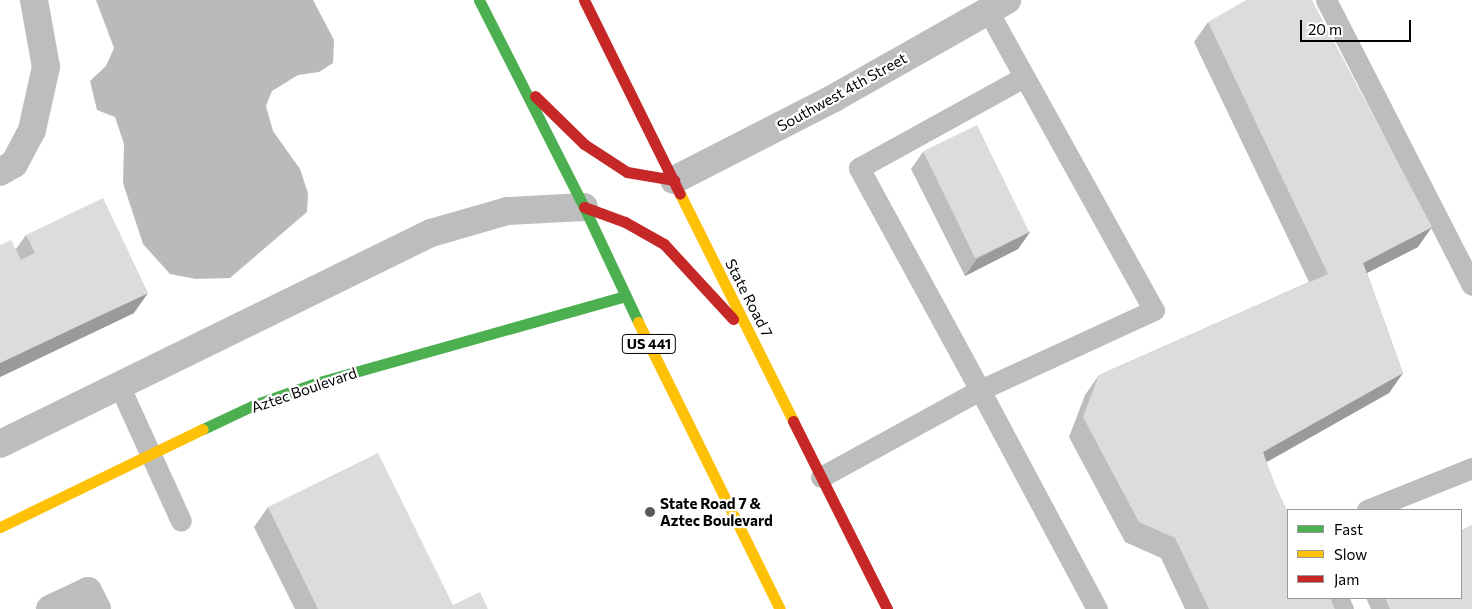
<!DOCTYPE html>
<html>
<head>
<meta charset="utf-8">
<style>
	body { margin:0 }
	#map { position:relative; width:1472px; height:609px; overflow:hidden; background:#fff; font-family:Commissioner,sans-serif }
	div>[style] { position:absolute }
	.water>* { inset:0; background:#bababa }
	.lane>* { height:21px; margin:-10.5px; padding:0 10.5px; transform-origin:10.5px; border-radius:10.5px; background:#bdbdbd }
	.street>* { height:28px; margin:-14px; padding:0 14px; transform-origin:14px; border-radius:14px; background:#bdbdbd }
	.fast>* { height:11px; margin:-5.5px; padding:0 5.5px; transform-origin:5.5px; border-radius:5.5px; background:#4caf50 }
	.slow>* { height:11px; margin:-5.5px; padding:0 5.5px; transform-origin:5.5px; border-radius:5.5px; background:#ffc107 }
	.jam>* { height:11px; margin:-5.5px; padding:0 5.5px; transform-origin:5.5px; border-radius:5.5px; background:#c62828 }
	.wall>* { inset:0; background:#bdbdbd }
	.shaded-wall>* { inset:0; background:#9a9a9a }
	.building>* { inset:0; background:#dcdcdc; transform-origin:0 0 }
	.dots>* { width:14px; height:14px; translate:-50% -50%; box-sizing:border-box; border:2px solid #fff; border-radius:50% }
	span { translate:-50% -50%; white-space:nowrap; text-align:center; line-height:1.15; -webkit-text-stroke:4.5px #fff; paint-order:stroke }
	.shield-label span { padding:1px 4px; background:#fff; border:1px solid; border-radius:4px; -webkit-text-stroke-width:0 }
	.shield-label { font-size:14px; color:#000; font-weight:700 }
	.street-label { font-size:15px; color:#000 }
	.poi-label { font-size:15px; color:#000; font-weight:700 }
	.left { translate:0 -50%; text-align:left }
	.legend { position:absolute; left:1287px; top:509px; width:175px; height:90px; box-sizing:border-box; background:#fff; border:1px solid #999; margin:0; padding:6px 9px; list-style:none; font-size:15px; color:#000 }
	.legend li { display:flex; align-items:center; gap:10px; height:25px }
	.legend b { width:25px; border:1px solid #999 }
	.scale { position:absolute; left:1300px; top:20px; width:111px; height:22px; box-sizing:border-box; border:2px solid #000; border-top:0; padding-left:6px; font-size:15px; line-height:18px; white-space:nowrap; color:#000; -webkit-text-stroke:4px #fff; paint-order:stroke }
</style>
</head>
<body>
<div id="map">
	<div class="water">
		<i style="clip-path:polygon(96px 0,313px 0,334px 40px,333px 63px,319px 72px,298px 75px,272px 91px,266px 106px,273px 131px,300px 169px,308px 193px,307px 212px,230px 278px,196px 279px,170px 274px,143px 244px,123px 183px,124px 144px,115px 117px,97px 110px,90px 81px,106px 66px,114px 48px)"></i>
	</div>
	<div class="lane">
		<i style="left:1326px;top:0;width:320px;rotate:62.9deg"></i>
		<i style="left:988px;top:11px;width:342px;rotate:61deg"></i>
		<i style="left:1154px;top:310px;width:192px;rotate:155.3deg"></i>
		<i style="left:980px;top:390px;width:253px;rotate:-118.6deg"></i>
		<i style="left:859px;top:168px;width:188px;rotate:-28.9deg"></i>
		<i style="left:119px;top:385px;width:149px;rotate:65.5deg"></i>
		<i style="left:821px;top:477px;width:181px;rotate:-28.7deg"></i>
		<i style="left:980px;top:390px;width:248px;rotate:61.9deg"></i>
		<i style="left:1367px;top:510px;width:113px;rotate:-21.8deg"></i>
		<i style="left:1338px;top:598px;width:12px;rotate:66deg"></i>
	</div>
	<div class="street">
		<i style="left:0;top:172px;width:16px;rotate:-30deg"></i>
		<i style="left:14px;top:164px;width:38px;rotate:-62deg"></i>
		<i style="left:32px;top:130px;width:65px;rotate:-77.5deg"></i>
		<i style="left:46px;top:67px;width:68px;rotate:-100.2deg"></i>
		<i style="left:674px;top:180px;width:180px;rotate:-27.1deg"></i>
		<i style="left:834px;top:98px;width:199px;rotate:-29.5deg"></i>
		<i style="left:0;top:444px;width:480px;rotate:-26.1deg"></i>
		<i style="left:431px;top:233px;width:79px;rotate:-16.1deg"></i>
		<i style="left:507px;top:211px;width:77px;rotate:-3deg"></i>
		<i style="left:50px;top:609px;width:42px;rotate:-25.3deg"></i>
		<i style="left:88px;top:591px;width:20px;rotate:63deg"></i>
	</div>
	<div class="fast">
		<i style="left:479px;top:0;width:232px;rotate:63.1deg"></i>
		<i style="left:584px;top:207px;width:127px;rotate:64.8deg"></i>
		<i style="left:203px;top:429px;width:56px;rotate:-25.2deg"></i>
		<i style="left:254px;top:405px;width:66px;rotate:-19.5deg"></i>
		<i style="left:316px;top:383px;width:321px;rotate:-15.7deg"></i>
	</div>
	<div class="slow">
		<i style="left:680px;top:194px;width:254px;rotate:63.5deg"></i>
		<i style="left:638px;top:322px;width:320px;rotate:63.7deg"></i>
		<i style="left:0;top:527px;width:225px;rotate:-25.8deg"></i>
	</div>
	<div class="jam">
		<i style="left:584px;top:0;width:216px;rotate:63.7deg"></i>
		<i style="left:535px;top:96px;width:69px;rotate:44.4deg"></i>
		<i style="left:584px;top:144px;width:51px;rotate:33.1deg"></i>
		<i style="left:627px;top:172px;width:48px;rotate:9.7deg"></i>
		<i style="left:584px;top:207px;width:44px;rotate:20.1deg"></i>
		<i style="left:625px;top:222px;width:45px;rotate:29.4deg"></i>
		<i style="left:664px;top:244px;width:102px;rotate:47.4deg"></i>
		<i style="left:793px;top:421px;width:210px;rotate:63.4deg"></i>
	</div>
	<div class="wall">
		<i style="clip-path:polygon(1208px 22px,1418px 247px,1367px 273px,1403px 373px,1389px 393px,1266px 462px,1277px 490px,1335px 609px,1185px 609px,1161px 558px,1125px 542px,1069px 437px,1085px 395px,1099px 375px,1309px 282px,1194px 42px)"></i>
		<i style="clip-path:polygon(923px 152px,1030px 232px,1018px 249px,965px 276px,911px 169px)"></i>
		<i style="clip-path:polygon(26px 235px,134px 313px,0 377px,0 245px,16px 249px)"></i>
		<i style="clip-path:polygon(268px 507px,453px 605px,488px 609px,295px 609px,254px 527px)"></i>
		<i style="clip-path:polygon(1366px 598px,1461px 598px,1472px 609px,1371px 609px)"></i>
	</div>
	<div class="shaded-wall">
		<i style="clip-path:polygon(1432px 227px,1418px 247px,1349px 282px,1363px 263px)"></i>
		<i style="clip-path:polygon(1030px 232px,1018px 249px,965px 276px,977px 259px)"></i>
		<i style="clip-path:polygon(148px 293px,134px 313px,0 377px,0 363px)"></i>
		<i style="clip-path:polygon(1403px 373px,1389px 393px,1249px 472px,1263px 452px)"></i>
	</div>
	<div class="building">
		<i style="clip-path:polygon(1246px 0,1312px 0,1432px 227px,1363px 263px,1403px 373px,1263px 452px,1277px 490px,1288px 513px,1288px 598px,1330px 598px,1335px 609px,1209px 609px,1175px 538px,1139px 522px,1083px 417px,1099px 375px,1328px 274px,1208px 22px)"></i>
		<i style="left:977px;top:125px;width:119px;height:60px;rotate:64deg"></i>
		<i style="clip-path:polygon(103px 198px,148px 293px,0 363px,0 245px,11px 240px,21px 260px,35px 253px,26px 235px)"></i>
		<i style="clip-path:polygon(378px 453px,453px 605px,480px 592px,488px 609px,318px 609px,268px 507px)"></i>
		<i style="clip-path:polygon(1472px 525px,1472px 609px,1390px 609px,1385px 598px,1461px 598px,1461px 530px)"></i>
	</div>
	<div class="dots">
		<i style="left:650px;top:512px;background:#595959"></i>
	</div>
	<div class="shield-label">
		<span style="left:649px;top:344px">US 441</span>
	</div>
	<div class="street-label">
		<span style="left:842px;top:92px;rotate:-29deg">Southwest 4th Street</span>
		<span style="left:749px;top:298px;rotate:63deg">State Road 7</span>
		<span style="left:304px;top:390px;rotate:-19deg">Aztec Boulevard</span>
	</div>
	<div class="poi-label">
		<span class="left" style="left:660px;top:512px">State Road 7 &amp;<br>Aztec Boulevard</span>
	</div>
	<ul class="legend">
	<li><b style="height:6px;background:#4caf50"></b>Fast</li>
	<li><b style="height:6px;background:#ffc107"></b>Slow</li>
	<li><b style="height:6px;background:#c62828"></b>Jam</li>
	</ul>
	<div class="scale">20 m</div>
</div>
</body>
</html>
